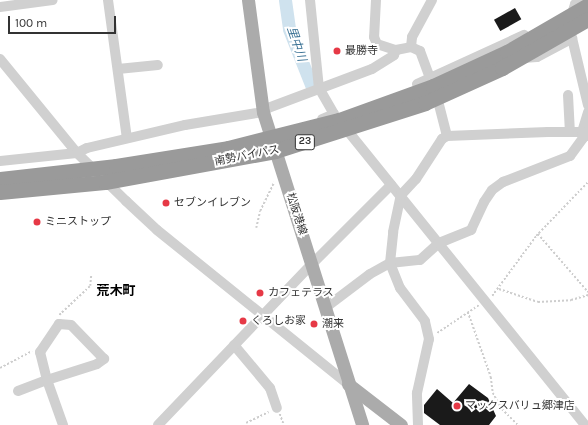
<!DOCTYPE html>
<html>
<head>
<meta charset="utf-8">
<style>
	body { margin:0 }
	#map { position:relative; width:588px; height:425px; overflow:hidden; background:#fff; font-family:Karla,"Noto Sans JP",sans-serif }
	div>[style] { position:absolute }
	.river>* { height:13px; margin:-6.5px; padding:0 6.5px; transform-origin:6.5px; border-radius:6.5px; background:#cfe2ee }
	.building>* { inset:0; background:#1a1a1a; transform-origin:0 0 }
	.path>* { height:1.5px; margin-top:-0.75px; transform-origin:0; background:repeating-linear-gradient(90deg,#cdcdcd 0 2px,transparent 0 4px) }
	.minor>* { height:10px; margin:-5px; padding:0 5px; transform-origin:5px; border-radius:5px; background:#d0d0d0 }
	.major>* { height:13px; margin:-6.5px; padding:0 6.5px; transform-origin:6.5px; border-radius:6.5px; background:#ababab }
	.highway>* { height:15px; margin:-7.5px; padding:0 7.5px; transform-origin:7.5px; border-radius:7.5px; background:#9a9a9a }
	.dots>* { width:11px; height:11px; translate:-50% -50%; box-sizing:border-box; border:2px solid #fff; border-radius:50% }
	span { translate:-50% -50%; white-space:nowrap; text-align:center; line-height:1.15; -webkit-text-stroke:4px #fff; paint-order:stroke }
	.shield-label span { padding:1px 3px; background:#fff; border:1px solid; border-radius:3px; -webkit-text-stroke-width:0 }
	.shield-label { font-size:10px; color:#333; font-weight:700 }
	.poi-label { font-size:11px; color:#333 }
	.left { translate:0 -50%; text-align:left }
	.street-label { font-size:11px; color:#333 }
	.water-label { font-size:12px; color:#3f7597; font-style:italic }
	.quarter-label { font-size:13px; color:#000; font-weight:700 }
	.scale { position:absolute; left:8px; top:16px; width:108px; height:18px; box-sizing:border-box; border:2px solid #333; border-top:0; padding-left:5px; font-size:12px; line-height:14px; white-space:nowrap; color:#333; -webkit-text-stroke:3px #fff; paint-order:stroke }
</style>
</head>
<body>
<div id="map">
	<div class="river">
		<i style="left:285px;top:0;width:29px;rotate:82deg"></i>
		<i style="left:289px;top:29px;width:62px;rotate:68.4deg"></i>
	</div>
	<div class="building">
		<i style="left:515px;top:8px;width:13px;height:24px;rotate:61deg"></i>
		<i style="clip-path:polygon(469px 384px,488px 398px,496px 416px,489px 425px,440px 425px,424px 413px,424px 405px,437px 389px,453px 403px)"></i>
	</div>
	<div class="path">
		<i style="left:256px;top:228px;width:17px;rotate:-77deg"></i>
		<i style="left:260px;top:211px;width:32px;rotate:-64deg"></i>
		<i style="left:538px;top:234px;width:77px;rotate:49.2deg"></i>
		<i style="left:499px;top:289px;width:41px;rotate:18.4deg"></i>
		<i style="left:538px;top:302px;width:33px;rotate:-3deg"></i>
		<i style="left:571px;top:300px;width:18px;rotate:-16deg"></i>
		<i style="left:492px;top:296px;width:74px;rotate:-53.7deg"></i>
		<i style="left:536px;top:236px;width:75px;rotate:-46.1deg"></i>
		<i style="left:468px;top:312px;width:69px;rotate:70.5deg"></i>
		<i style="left:491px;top:377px;width:16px;rotate:83deg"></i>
		<i style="left:493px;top:393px;width:18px;rotate:61deg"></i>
		<i style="left:502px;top:409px;width:23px;rotate:45deg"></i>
		<i style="left:59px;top:315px;width:42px;rotate:-43.1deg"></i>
		<i style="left:90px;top:286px;width:11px;rotate:-85deg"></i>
		<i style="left:437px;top:333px;width:50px;rotate:-33.7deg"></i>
		<i style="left:0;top:368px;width:36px;rotate:-28deg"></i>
		<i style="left:280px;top:414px;width:12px;rotate:70deg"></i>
		<i style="left:246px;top:423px;width:25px;rotate:-26deg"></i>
	</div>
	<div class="minor">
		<i style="left:108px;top:0;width:139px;rotate:82.2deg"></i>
		<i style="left:310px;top:0;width:88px;rotate:84.2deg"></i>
		<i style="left:319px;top:88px;width:30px;rotate:60deg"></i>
		<i style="left:334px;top:114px;width:13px;rotate:157deg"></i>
		<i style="left:376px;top:0;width:37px;rotate:93deg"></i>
		<i style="left:374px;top:37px;width:8px;rotate:67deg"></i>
		<i style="left:377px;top:44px;width:20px;rotate:18deg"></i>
		<i style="left:396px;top:50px;width:15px;rotate:-11deg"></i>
		<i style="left:411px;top:47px;width:10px;rotate:24deg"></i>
		<i style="left:420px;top:51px;width:49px;rotate:69.7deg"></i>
		<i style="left:437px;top:97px;width:40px;rotate:75.6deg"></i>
		<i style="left:0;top:7px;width:53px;rotate:-7.5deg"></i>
		<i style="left:572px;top:14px;width:10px;rotate:-73deg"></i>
		<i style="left:575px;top:4px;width:7px;rotate:-34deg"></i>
		<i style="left:411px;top:47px;width:10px;rotate:-84deg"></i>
		<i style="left:412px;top:37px;width:42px;rotate:-61.6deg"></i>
		<i style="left:523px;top:58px;width:14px;rotate:-4deg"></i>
		<i style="left:537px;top:57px;width:40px;rotate:-28deg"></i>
		<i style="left:572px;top:38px;width:69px;rotate:76.6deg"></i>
		<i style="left:0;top:59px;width:122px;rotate:50.7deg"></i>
		<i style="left:77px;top:153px;width:69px;rotate:44.4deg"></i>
		<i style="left:126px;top:201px;width:42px;rotate:43.1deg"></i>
		<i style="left:157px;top:230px;width:245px;rotate:38.9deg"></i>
		<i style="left:118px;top:69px;width:40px;rotate:-5.7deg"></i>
		<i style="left:417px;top:84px;width:118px;rotate:-24.6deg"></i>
		<i style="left:568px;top:95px;width:37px;rotate:87deg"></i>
		<i style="left:347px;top:130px;width:379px;rotate:51.1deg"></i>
		<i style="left:0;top:161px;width:77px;rotate:-5.9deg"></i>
		<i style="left:77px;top:153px;width:11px;rotate:-27deg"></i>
		<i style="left:87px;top:148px;width:101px;rotate:-13.2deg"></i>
		<i style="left:185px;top:125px;width:79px;rotate:-9.5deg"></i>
		<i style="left:263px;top:112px;width:6px;rotate:-39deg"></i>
		<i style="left:268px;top:108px;width:111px;rotate:-20.6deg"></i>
		<i style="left:372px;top:69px;width:26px;rotate:-32deg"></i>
		<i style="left:394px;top:55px;width:5px;rotate:-68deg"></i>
		<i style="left:325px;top:308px;width:56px;rotate:-37.1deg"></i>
		<i style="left:370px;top:274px;width:23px;rotate:-29deg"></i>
		<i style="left:390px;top:263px;width:30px;rotate:-6deg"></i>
		<i style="left:420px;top:260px;width:25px;rotate:-42deg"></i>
		<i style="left:439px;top:243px;width:35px;rotate:-22deg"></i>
		<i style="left:471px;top:230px;width:31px;rotate:-65deg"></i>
		<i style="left:484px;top:202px;width:14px;rotate:-56deg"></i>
		<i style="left:492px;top:190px;width:14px;rotate:-36deg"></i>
		<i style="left:503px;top:182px;width:72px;rotate:-21.2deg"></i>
		<i style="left:570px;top:156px;width:22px;rotate:-54deg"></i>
		<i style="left:583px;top:138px;width:6px;rotate:-99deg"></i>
		<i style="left:582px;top:132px;width:21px;rotate:-73deg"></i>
		<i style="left:234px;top:345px;width:56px;rotate:50.1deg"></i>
		<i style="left:270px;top:388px;width:21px;rotate:71deg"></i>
		<i style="left:18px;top:391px;width:31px;rotate:-21deg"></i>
		<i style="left:47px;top:380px;width:52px;rotate:-17.7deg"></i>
		<i style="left:97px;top:364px;width:9px;rotate:-36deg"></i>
		<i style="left:104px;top:359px;width:47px;rotate:-134.1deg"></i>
		<i style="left:71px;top:325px;width:12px;rotate:-175deg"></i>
		<i style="left:59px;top:324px;width:34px;rotate:124deg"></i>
		<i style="left:40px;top:352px;width:29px;rotate:76deg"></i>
		<i style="left:47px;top:380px;width:48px;rotate:70.4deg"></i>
		<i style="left:158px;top:425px;width:223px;rotate:-46.3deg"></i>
		<i style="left:312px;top:264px;width:112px;rotate:-45deg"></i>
		<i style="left:418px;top:425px;width:32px;rotate:-92deg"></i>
		<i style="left:417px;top:393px;width:55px;rotate:-77.5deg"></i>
		<i style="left:429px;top:339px;width:18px;rotate:-103deg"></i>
		<i style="left:425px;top:321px;width:41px;rotate:-127.1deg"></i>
		<i style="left:400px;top:288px;width:27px;rotate:-112deg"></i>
		<i style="left:390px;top:263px;width:31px;rotate:-84deg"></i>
		<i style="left:393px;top:232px;width:38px;rotate:-78deg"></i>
		<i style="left:401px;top:195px;width:22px;rotate:-47deg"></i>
		<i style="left:416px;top:179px;width:48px;rotate:-57deg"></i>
		<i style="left:442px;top:139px;width:6px;rotate:-31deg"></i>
		<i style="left:447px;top:136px;width:101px;rotate:-2.3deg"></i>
		<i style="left:548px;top:132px;width:34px"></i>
		<i style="left:582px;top:132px;width:7px;rotate:34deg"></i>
	</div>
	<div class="major">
		<i style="left:248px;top:0;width:113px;rotate:82.4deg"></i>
		<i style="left:263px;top:112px;width:328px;rotate:72.4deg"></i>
		<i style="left:348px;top:384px;width:67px;rotate:37.7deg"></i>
	</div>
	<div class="highway">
		<i style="left:0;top:179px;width:117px;rotate:-6.4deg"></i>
		<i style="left:116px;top:166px;width:113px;rotate:-9.1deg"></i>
		<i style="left:228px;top:148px;width:114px;rotate:-14.2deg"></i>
		<i style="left:339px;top:120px;width:100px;rotate:-19.9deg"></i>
		<i style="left:433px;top:86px;width:81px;rotate:-24.7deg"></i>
		<i style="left:507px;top:52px;width:94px;rotate:-30.1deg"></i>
		<i style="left:0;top:192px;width:105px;rotate:-5.4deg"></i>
		<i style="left:105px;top:182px;width:173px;rotate:-10.3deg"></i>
		<i style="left:275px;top:151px;width:157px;rotate:-17.7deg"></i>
		<i style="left:425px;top:103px;width:85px;rotate:-24.4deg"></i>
		<i style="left:502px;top:68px;width:99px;rotate:-29.7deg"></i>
	</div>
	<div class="dots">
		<i style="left:337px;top:51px;background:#e63946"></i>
		<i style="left:166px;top:203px;background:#e63946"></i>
		<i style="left:37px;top:222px;background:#e63946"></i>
		<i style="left:260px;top:293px;background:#e63946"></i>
		<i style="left:243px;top:321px;background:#e63946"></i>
		<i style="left:314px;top:324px;background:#e63946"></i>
		<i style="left:457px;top:406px;background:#e63946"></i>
	</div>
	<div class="shield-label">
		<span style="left:305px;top:142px">23</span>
	</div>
	<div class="poi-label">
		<span class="left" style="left:345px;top:51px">最勝寺</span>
		<span class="left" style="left:174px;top:203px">セブンイレブン</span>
		<span class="left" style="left:45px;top:222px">ミニストップ</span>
		<span class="left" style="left:268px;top:293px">カフェテラス</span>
		<span class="left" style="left:251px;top:321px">くろしお家</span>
		<span class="left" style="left:322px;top:324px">潮来</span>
		<span class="left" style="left:465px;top:406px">マックスバリュ郷津店</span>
	</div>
	<div class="street-label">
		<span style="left:247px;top:156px;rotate:-11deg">南勢バイパス</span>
		<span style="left:296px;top:214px;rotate:72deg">松阪港線</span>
	</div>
	<div class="water-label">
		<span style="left:296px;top:44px;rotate:71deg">里中川</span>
	</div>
	<div class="quarter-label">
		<span style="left:116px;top:291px">荒木町</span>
	</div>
	<div class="scale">100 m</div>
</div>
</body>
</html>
